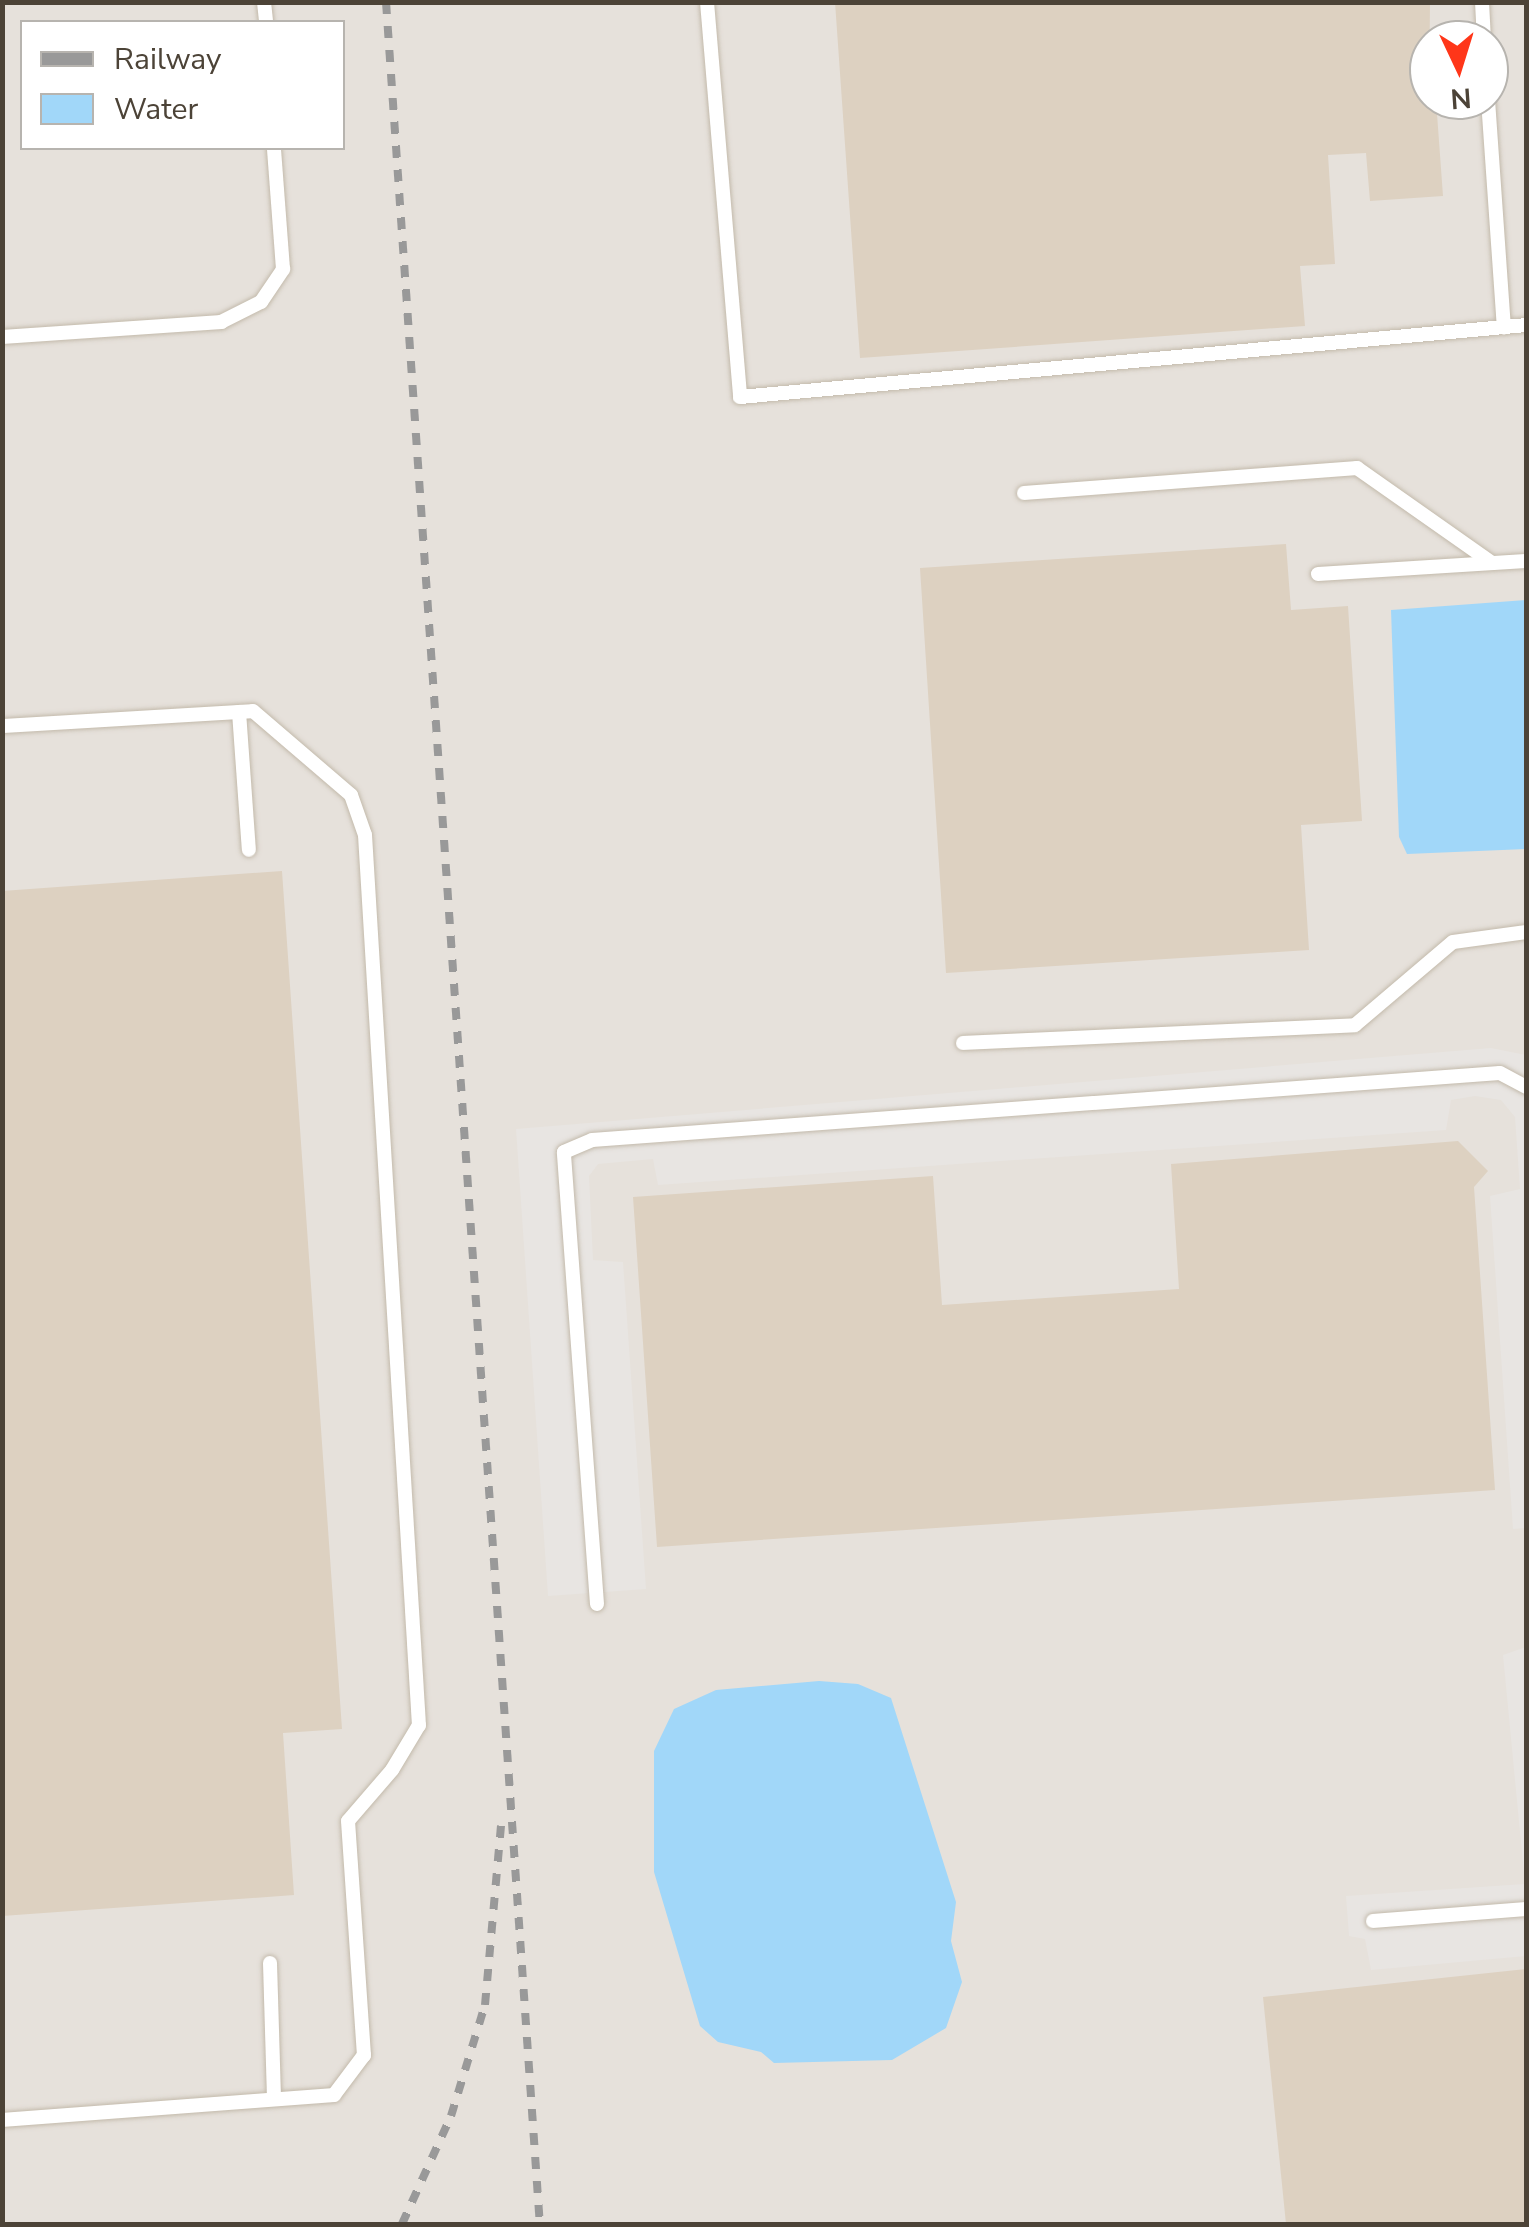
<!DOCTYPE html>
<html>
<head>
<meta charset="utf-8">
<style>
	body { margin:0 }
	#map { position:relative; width:1529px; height:2227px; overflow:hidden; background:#f7f2ea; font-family:"Nunito Sans",sans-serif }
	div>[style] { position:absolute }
	.industrial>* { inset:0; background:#e6e1db }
	.parking>* { inset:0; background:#e8e5e2 }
	.water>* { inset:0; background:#a1d7f9 }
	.building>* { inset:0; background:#ddd1c1 }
	.roads { filter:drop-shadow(0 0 2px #c3baab) drop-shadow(0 0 2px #c3baab) }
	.lane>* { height:14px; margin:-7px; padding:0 7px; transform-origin:7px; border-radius:7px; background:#fff }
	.rail>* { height:8px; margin-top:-4px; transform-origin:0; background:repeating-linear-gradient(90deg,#999 0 12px,transparent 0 24px) }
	span { translate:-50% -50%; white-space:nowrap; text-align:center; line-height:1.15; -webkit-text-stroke:9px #fff; paint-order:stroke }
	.frame { position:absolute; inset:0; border:5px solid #4c4337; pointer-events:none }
	.legend { position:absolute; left:20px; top:20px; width:325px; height:130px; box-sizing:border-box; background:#fff; border:2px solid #b7b4af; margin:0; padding:12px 18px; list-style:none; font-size:30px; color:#4c4337 }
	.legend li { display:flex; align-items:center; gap:20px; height:50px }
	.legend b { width:50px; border:2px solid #b7b4af }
	.north { position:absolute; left:1409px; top:20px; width:100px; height:100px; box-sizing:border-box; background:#fff; border:2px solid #b7b4af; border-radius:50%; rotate:176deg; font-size:28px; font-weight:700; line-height:40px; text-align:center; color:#4c4337 }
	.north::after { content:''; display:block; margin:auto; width:35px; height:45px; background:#ff3619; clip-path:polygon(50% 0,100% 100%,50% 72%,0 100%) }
</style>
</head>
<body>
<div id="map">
	<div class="industrial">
		<i style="clip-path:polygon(evenodd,3px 3px,1526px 3px,1526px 2224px,3px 2224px,3px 3px,22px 22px,342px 22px,342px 148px,22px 148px,22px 22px,3px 3px,1429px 40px,1489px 40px,1489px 100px,1429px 100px,1429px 40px)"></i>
	</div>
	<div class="parking">
		<i style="clip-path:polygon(1491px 1048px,1526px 1055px,1526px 1528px,1513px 1529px,1490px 1196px,1520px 1189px,1515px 1117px,1501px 1100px,1475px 1096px,1451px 1100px,1446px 1130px,658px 1185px,653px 1159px,598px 1164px,589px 1176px,593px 1260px,623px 1262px,646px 1589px,548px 1596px,516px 1129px)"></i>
		<i style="clip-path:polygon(1526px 1647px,1526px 1956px,1371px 1970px,1365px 1939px,1349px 1936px,1346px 1896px,1525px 1884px,1503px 1655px)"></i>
	</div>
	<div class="water">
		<i style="clip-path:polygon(1526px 600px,1526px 849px,1407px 854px,1399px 837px,1391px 610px)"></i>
		<i style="clip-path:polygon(819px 1681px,858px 1684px,891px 1698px,956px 1902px,951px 1941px,962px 1982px,946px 2028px,892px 2060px,774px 2063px,761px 2052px,718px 2042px,700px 2026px,654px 1872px,654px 1751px,674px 1709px,716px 1690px)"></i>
	</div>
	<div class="building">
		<i style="clip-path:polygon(835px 2px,1430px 2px,1429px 100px,1436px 100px,1443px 196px,1370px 201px,1366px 153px,1328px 155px,1335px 264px,1300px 266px,1305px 326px,860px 358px)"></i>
		<i style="clip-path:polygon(1286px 544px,1291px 610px,1348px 606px,1362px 821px,1301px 825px,1309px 950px,946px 973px,920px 568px)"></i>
		<i style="clip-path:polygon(282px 871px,342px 1729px,283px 1733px,294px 1895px,2px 1916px,2px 891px)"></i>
		<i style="clip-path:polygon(1458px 1141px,1488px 1171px,1474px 1187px,1495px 1490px,657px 1547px,633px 1197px,933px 1176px,942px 1305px,1179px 1289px,1171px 1164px)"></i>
		<i style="clip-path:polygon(1526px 1969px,1526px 2224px,1286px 2224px,1263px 1997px)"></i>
	</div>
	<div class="roads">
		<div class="lane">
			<i style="left:264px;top:2px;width:20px;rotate:84deg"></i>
			<i style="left:707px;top:2px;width:396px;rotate:85.2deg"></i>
			<i style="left:740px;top:397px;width:789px;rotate:-5.23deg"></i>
			<i style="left:1482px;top:2px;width:38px;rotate:87deg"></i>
			<i style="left:1488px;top:100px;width:228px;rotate:86deg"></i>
			<i style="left:2px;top:337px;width:220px;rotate:-3.9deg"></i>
			<i style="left:221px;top:322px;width:45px;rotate:-26.6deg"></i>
			<i style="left:261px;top:302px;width:40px;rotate:-56deg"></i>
			<i style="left:283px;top:269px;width:121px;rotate:-94.3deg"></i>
			<i style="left:1024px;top:493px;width:334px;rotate:-4.3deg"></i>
			<i style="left:1357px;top:468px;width:165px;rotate:35.1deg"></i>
			<i style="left:1318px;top:574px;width:208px;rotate:-3.6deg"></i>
			<i style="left:239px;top:712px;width:138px;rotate:85.9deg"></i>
			<i style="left:2px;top:726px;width:251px;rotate:-3.4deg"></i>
			<i style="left:253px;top:711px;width:129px;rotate:40.6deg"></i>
			<i style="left:351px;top:795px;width:42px;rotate:70.7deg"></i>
			<i style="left:365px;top:835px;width:892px;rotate:86.53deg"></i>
			<i style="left:419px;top:1725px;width:52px;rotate:121deg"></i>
			<i style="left:392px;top:1770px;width:67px;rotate:130.8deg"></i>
			<i style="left:348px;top:1821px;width:235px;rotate:86.1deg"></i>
			<i style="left:364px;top:2055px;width:50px;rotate:126.9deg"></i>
			<i style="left:334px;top:2095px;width:333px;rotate:175.7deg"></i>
			<i style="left:963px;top:1043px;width:392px;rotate:-2.6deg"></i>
			<i style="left:1355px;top:1025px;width:128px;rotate:-40.3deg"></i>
			<i style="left:1453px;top:942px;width:74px;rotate:-7.8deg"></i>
			<i style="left:597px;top:1604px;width:453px;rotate:-94.2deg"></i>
			<i style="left:564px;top:1152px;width:30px;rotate:-23deg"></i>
			<i style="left:592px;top:1140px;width:910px;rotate:-4.22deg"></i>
			<i style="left:1500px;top:1073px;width:30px;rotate:28deg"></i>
			<i style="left:1373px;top:1921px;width:153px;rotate:-4.5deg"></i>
			<i style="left:270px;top:1963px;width:136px;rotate:88.3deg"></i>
		</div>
	</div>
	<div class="rail">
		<i style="left:386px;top:2px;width:2227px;rotate:86.04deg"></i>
		<i style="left:402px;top:2224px;width:119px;rotate:-65.6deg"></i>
		<i style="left:451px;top:2116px;width:116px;rotate:-73deg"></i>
		<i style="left:485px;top:2005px;width:180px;rotate:-84.9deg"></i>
	</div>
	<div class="frame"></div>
	<ul class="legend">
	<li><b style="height:12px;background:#999"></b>Railway</li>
	<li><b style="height:28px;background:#a1d7f9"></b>Water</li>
	</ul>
	<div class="north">N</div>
</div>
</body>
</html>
